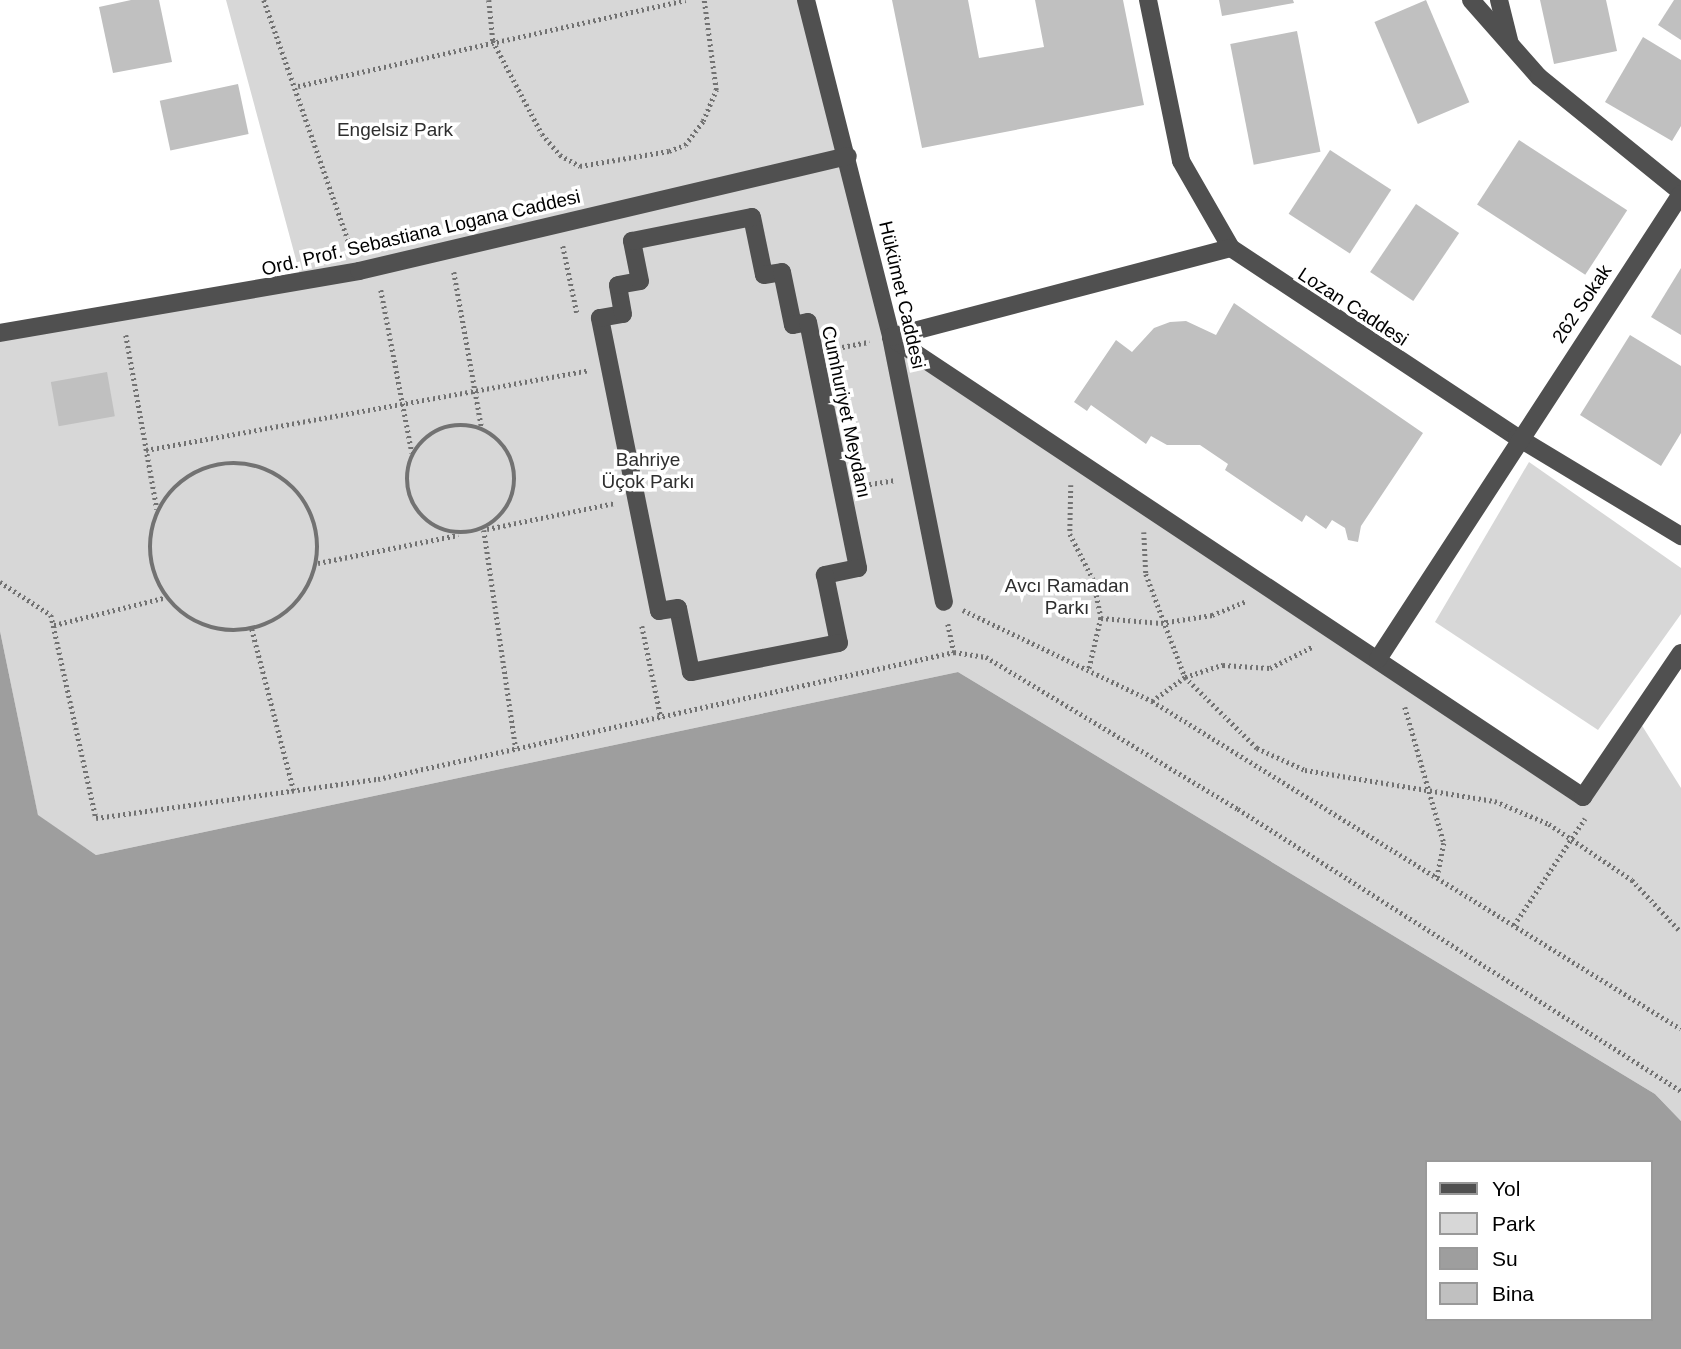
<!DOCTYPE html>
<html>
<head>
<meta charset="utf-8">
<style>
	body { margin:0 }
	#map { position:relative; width:1681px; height:1349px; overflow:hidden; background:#fff; font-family:Helvetica,sans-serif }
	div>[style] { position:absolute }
	.green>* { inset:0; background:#d7d7d7 }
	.water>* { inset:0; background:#9e9e9e }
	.building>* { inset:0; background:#c0c0c0; transform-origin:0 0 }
	.path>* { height:4.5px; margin-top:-2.25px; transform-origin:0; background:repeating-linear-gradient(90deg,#727272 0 2px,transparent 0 5.5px) }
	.path>.ring { margin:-2.25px; padding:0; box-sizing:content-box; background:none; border:4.5px solid #727272; border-radius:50% }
	.minor>* { height:18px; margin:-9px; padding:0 9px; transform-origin:9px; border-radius:9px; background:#505050 }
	span { translate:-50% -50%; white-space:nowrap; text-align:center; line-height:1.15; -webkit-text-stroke:7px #fff; paint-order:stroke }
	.park-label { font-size:19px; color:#2e2e2e }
	.street-label { font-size:19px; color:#000 }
	.legend { position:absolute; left:1425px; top:1160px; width:228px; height:161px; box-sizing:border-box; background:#fff; border:2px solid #999; margin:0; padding:9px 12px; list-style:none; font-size:21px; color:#000 }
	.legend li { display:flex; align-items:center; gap:14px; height:35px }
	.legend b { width:35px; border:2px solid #999 }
</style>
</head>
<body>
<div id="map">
	<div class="green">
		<i style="clip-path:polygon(226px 0,806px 0,891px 337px,1582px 796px,1636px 716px,1681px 788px,1681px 1121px,1655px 1094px,958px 672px,96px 855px,38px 816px,0 631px,0 333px,302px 282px)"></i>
		<i style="clip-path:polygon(1529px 462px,1681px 568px,1681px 614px,1598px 730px,1435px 622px)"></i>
	</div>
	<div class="water">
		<i style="clip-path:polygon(evenodd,0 631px,38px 815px,96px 855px,958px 672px,1655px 1094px,1681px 1121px,1681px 1349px,0 1349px,0 631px,1427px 1162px,1651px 1162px,1651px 1319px,1427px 1319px,1427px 1162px)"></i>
	</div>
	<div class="building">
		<i style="clip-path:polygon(131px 0,159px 0,172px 62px,113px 73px,99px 7px)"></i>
		<i style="clip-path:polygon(892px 0,968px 0,979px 58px,1044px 47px,1035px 0,1123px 0,1144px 105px,922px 148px)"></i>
		<i style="clip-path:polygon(1219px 0,1293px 0,1294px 3px,1222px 16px)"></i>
		<i style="left:1426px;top:0;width:111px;height:56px;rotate:67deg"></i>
		<i style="clip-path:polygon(1540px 0,1606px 0,1617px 51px,1554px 64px)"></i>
		<i style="clip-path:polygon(1674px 0,1681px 0,1681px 40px,1658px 25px)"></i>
		<i style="left:1297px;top:31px;width:123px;height:68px;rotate:79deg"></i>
		<i style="clip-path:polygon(1643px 37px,1681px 60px,1681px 126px,1672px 141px,1605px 102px)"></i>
		<i style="left:238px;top:84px;width:51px;height:80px;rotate:78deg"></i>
		<i style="left:1519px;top:140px;width:129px;height:77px;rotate:33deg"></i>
		<i style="left:1330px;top:150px;width:73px;height:76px;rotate:33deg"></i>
		<i style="left:1416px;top:204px;width:52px;height:82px;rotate:34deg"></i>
		<i style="clip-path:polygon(1681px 268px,1681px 335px,1651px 317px)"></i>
		<i style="clip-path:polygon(1234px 303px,1423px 433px,1361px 526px,1358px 542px,1348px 540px,1345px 528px,1332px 520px,1326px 529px,1306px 515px,1302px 522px,1225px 470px,1228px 464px,1200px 445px,1167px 445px,1151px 436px,1146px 444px,1091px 405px,1087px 411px,1074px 402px,1116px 340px,1132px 352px,1154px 328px,1170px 322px,1186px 321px,1216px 335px)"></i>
		<i style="clip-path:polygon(1630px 335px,1681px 366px,1681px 433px,1661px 466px,1580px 415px)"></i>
		<i style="left:107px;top:372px;width:45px;height:57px;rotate:80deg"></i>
	</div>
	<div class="path">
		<i style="left:264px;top:0;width:266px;rotate:70.7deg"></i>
		<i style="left:489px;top:0;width:41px;rotate:84.4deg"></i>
		<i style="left:493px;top:41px;width:105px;rotate:62.2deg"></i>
		<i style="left:542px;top:134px;width:28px;rotate:49deg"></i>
		<i style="left:560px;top:155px;width:23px;rotate:29deg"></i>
		<i style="left:580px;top:166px;width:90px;rotate:-9.6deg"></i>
		<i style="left:669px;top:151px;width:17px;rotate:-21deg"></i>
		<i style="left:685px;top:145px;width:30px;rotate:-53deg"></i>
		<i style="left:703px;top:121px;width:34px;rotate:-67deg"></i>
		<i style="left:716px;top:90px;width:91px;rotate:-97.6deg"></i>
		<i style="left:298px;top:86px;width:397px;rotate:-12.5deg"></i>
		<i style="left:563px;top:246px;width:68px;rotate:78.2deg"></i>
		<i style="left:454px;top:272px;width:159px;rotate:79.9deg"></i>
		<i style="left:381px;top:290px;width:166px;rotate:79.2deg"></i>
		<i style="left:126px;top:335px;width:177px;rotate:79.9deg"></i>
		<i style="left:837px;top:348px;width:33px;rotate:-11deg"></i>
		<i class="ring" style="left:407px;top:425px;width:103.5px;height:103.5px"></i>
		<i style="left:146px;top:450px;width:448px;rotate:-10.2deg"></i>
		<i class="ring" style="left:150px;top:463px;width:163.5px;height:163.5px"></i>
		<i style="left:864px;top:485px;width:32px;rotate:-9deg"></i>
		<i style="left:1071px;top:485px;width:49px;rotate:91.2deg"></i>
		<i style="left:1070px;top:534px;width:51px;rotate:62.9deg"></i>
		<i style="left:1093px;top:579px;width:40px;rotate:78deg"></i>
		<i style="left:1101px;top:618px;width:52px;rotate:103.2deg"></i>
		<i style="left:487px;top:529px;width:131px;rotate:-11.5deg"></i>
		<i style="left:484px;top:530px;width:221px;rotate:81.7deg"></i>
		<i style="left:1144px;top:532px;width:42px;rotate:87.3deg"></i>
		<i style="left:1146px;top:574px;width:110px;rotate:69.3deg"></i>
		<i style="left:1185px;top:677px;width:101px;rotate:44.6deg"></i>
		<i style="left:1257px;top:748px;width:53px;rotate:24.6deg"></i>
		<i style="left:1305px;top:770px;width:193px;rotate:9.3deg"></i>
		<i style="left:1495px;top:801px;width:59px;rotate:23.1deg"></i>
		<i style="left:1549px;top:824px;width:100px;rotate:34deg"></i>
		<i style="left:1632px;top:880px;width:71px;rotate:46.7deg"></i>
		<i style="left:318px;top:563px;width:143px;rotate:-11.3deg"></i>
		<i style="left:0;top:582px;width:61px;rotate:32.9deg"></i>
		<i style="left:51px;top:615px;width:208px;rotate:77.5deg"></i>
		<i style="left:96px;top:818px;width:285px;rotate:-7.9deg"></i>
		<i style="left:378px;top:779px;width:590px;rotate:-12.43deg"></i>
		<i style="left:954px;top:652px;width:32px;rotate:9deg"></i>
		<i style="left:986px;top:657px;width:294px;rotate:31.1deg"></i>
		<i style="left:1238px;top:809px;width:525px;rotate:32.48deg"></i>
		<i style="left:963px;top:610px;width:210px;rotate:25.7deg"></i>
		<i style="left:1152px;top:701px;width:622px;rotate:31.8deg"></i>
		<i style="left:1101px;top:618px;width:60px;rotate:4.8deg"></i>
		<i style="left:1161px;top:623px;width:52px;rotate:-8.9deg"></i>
		<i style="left:1212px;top:615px;width:38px;rotate:-22deg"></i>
		<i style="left:948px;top:624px;width:29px;rotate:78deg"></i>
		<i style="left:54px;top:625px;width:116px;rotate:-13.9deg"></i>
		<i style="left:642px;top:626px;width:94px;rotate:78.3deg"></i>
		<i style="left:252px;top:629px;width:167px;rotate:75.5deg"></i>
		<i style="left:1152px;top:701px;width:41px;rotate:-36deg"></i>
		<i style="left:1185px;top:677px;width:40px;rotate:-18deg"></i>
		<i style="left:1223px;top:665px;width:47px;rotate:3.7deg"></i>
		<i style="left:1270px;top:668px;width:49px;rotate:-26.6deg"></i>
		<i style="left:1405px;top:707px;width:141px;rotate:74deg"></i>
		<i style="left:1444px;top:843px;width:36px;rotate:101deg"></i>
		<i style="left:1514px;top:925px;width:128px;rotate:-56.4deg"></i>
	</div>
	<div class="minor">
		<i style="left:806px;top:0;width:348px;rotate:75.8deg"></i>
		<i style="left:891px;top:337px;width:270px;rotate:78.7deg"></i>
		<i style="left:1148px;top:0;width:164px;rotate:78.4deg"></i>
		<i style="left:1181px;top:161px;width:100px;rotate:60.1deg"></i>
		<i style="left:1231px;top:248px;width:343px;rotate:33.5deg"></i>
		<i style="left:1517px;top:437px;width:192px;rotate:31.1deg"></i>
		<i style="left:1471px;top:0;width:103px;rotate:48.6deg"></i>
		<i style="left:1539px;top:77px;width:183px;rotate:39deg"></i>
		<i style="left:1499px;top:0;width:45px;rotate:76deg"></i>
		<i style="left:752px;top:217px;width:59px;rotate:78.3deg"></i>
		<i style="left:764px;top:275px;width:18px;rotate:-9deg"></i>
		<i style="left:782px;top:272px;width:54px;rotate:78.3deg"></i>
		<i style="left:793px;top:325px;width:15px;rotate:-11deg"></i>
		<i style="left:808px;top:322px;width:251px;rotate:78.5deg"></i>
		<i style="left:858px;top:568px;width:34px;rotate:168deg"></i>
		<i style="left:825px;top:575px;width:69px;rotate:78.4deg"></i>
		<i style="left:839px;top:643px;width:151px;rotate:168.9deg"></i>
		<i style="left:691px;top:672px;width:65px;rotate:-101.5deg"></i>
		<i style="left:678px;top:608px;width:19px;rotate:171deg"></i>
		<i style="left:659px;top:611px;width:299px;rotate:-101.4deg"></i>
		<i style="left:600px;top:318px;width:23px;rotate:-10deg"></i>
		<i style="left:623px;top:314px;width:29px;rotate:-100deg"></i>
		<i style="left:618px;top:285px;width:22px;rotate:-10deg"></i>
		<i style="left:640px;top:281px;width:41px;rotate:-101.3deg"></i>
		<i style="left:632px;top:241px;width:122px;rotate:-11.3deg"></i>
		<i style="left:0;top:333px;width:364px;rotate:-9.8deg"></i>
		<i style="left:359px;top:271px;width:502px;rotate:-13.23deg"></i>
		<i style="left:891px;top:337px;width:831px;rotate:33.61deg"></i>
		<i style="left:1583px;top:797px;width:174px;rotate:-55.8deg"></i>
		<i style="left:891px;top:337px;width:351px;rotate:-14.7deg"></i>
		<i style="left:1378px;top:659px;width:555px;rotate:-56.91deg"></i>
	</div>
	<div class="park-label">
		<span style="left:395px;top:130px">Engelsiz Park</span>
		<span style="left:648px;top:471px">Bahriye<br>Üçok Parkı</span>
		<span style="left:1067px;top:597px">Avcı Ramadan<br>Parkı</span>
	</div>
	<div class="street-label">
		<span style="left:421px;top:233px;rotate:-13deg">Ord. Prof. Sebastiana Logana Caddesi</span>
		<span style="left:902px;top:295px;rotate:77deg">Hükümet Caddesi</span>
		<span style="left:1582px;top:304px;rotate:-56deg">262 Sokak</span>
		<span style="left:1353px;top:307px;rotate:33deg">Lozan Caddesi</span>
		<span style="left:846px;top:412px;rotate:78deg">Cumhuriyet Meydanı</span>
	</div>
	<ul class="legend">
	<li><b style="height:9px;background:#505050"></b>Yol</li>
	<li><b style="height:19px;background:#d7d7d7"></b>Park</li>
	<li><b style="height:19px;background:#9e9e9e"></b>Su</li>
	<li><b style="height:19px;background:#c0c0c0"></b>Bina</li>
	</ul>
</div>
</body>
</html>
